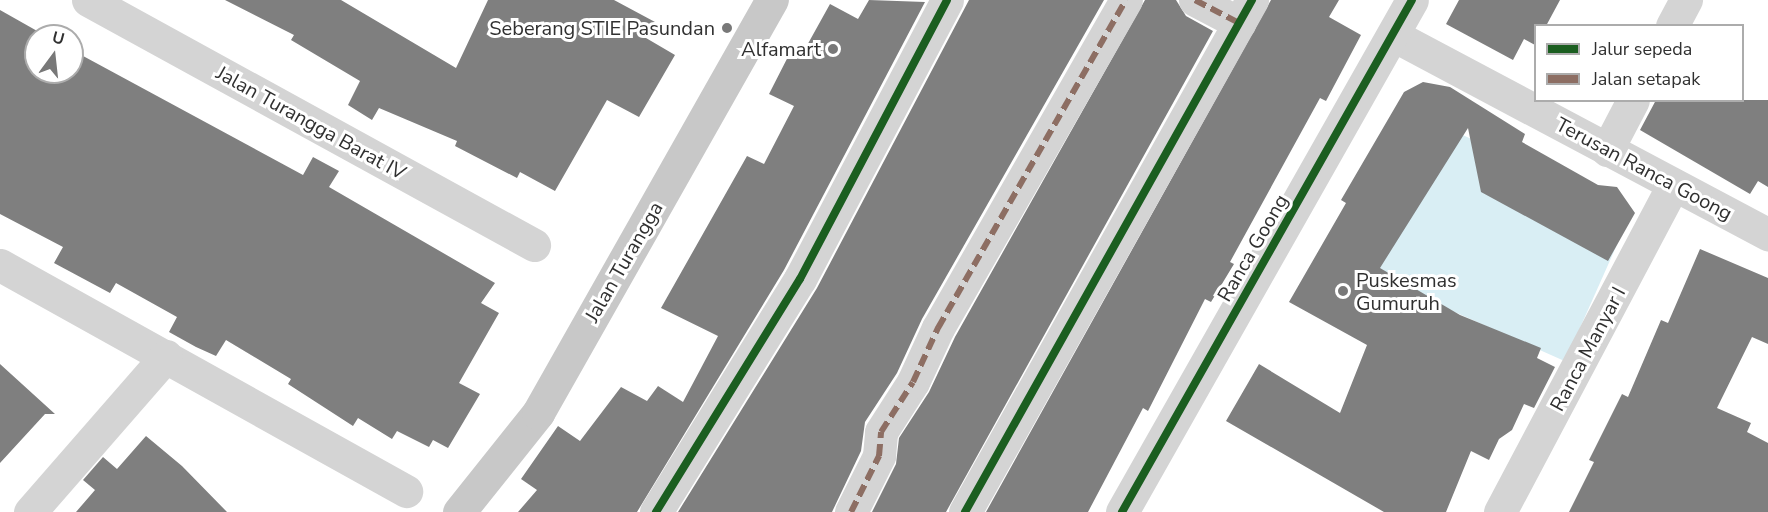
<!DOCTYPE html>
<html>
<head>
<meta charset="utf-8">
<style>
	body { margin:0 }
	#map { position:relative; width:1768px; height:512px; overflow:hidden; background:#fff; font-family:"Nunito Sans",sans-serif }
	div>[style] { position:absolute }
	.water>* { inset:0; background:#d9eef4; transform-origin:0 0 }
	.building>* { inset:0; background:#7f7f7f }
	.minor>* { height:33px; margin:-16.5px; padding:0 16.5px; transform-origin:16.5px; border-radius:16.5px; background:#d4d4d4 }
	.major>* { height:33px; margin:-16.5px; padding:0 16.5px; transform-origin:16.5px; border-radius:16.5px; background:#c8c8c8 }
	.quiet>* { height:6px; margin-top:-3px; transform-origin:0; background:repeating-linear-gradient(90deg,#8d6e63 0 12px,transparent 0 18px) }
	.cycleway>* { height:8px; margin:-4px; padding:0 4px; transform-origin:4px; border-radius:4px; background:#1b5e20 }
	.dots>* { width:16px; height:16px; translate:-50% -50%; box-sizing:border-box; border:3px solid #fff; border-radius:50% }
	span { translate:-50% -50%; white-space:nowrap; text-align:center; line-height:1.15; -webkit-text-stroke:6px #fff; paint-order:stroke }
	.poi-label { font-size:20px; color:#303030 }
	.right { translate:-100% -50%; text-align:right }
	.left { translate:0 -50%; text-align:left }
	.street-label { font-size:20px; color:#303030 }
	.legend { position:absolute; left:1534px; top:24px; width:210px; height:78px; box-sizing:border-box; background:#fff; border:2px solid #acacac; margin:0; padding:8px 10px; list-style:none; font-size:18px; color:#303030 }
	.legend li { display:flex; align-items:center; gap:12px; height:30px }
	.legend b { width:30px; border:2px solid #acacac }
	.north { position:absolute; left:24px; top:24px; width:60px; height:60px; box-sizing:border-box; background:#fff; border:2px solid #acacac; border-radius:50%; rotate:15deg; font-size:16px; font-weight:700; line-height:24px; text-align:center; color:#303030 }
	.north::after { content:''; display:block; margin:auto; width:21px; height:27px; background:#787878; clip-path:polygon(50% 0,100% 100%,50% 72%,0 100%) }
</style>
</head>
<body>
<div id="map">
	<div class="water">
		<i style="left:1402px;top:108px;width:252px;height:165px;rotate:24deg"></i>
	</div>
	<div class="building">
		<i style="clip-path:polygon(225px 0,341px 0,456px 68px,488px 0,614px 0,655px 22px,646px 38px,675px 55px,639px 117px,607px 100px,555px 191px,520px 172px,517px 178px,455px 146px,457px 141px,379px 108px,372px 120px,348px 105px,360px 81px,291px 40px,294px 35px)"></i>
		<i style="clip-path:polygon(869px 0,925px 2px,784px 270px,637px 512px,518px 512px,537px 490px,521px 479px,558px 426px,580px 441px,621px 387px,647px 401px,658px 386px,683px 402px,718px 336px,661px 308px,747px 156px,764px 164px,794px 106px,769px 94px,794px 45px,805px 49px,830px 4px,858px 19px)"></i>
		<i style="clip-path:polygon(969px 0,1104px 0,922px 319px,897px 373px,865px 422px,861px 451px,832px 512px,678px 512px,817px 288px)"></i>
		<i style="clip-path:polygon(1145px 0,1176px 0,1186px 16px,1213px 31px,946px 512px,872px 512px,896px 464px,899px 438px,929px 392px,955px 337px)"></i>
		<i style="clip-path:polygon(1271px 0,1339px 0,1329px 17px,1361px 35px,1326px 101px,1320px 98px,1230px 262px,1234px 264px,1211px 302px,1205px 299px,1148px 411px,1143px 408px,1088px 512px,986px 512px)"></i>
		<i style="clip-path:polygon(1459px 0,1560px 0,1546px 26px,1536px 26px,1535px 45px,1524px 39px,1513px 60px,1446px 24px)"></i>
		<i style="clip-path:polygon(0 10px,46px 36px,36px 36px,36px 72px,72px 72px,72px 50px,303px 175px,313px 157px,339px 171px,329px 187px,495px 283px,481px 303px,499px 313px,459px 383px,480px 394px,448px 448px,433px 440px,429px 447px,397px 431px,392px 439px,358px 418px,353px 426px,288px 384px,291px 379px,226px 340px,216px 356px,196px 347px,169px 332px,177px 317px,116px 283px,110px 293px,54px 263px,63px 247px,0 214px)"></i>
		<i style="clip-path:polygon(1423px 82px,1450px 87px,1525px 134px,1522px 142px,1598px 185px,1617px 187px,1635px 213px,1608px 261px,1481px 192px,1468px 128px,1380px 268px,1460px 315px,1541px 348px,1537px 358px,1555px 367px,1534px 408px,1524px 404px,1512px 430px,1499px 439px,1489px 460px,1471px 451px,1446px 512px,1384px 512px,1226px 421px,1259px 364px,1340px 413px,1367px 345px,1289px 302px,1346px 203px,1341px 200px,1404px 92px)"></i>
		<i style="clip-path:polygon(1656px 100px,1768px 100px,1768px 187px,1758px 181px,1750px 194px,1640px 130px)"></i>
		<i style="clip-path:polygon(1700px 249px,1768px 278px,1768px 344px,1752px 337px,1717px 408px,1751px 423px,1747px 432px,1768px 443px,1768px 512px,1569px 512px,1594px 462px,1589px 460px,1622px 394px,1628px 397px,1661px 320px,1668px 323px)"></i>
		<i style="clip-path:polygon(0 364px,55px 414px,45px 414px,0 463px)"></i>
		<i style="clip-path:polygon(146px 436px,182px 466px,227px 512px,76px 512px,95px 490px,83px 480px,103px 457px,117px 469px)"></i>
	</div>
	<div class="minor">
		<i style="left:88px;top:0;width:509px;rotate:28.78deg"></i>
		<i style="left:1195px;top:0;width:50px;rotate:27.6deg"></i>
		<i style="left:1672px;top:26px;width:30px;rotate:-62deg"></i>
		<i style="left:1393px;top:35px;width:425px;rotate:28deg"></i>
		<i style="left:1607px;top:150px;width:56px;rotate:-62.5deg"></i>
		<i style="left:0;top:265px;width:465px;rotate:29.1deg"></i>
		<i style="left:30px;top:512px;width:207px;rotate:-48.9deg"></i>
		<i style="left:656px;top:512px;width:274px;rotate:-58.3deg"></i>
		<i style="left:800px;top:279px;width:315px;rotate:-62.2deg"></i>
		<i style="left:851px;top:512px;width:63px;rotate:-63.4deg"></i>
		<i style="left:879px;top:456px;width:24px;rotate:-85deg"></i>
		<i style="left:881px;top:432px;width:59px;rotate:-57.4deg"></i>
		<i style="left:913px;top:382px;width:60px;rotate:-65.2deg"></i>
		<i style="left:938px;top:328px;width:378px;rotate:-60.2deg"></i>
		<i style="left:965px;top:512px;width:587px;rotate:-60.73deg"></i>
		<i style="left:1122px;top:512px;width:588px;rotate:-60.47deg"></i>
		<i style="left:1500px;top:512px;width:370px;rotate:-62.1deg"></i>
	</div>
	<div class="major">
		<i style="left:459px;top:512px;width:127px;rotate:-51.4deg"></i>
		<i style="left:538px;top:413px;width:475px;rotate:-60.5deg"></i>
	</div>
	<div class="quiet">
		<i style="left:1195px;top:0;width:50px;rotate:27.6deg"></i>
		<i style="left:851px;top:512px;width:63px;rotate:-63.4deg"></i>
		<i style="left:879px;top:456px;width:24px;rotate:-85deg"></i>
		<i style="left:881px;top:432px;width:59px;rotate:-57.4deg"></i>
		<i style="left:913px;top:382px;width:60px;rotate:-65.2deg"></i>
		<i style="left:938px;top:328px;width:378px;rotate:-60.2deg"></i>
	</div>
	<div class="cycleway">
		<i style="left:656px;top:512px;width:274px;rotate:-58.3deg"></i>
		<i style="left:800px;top:279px;width:315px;rotate:-62.2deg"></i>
		<i style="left:965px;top:512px;width:587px;rotate:-60.73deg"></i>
		<i style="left:1122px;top:512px;width:588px;rotate:-60.47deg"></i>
	</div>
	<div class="dots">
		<i style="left:727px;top:28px;background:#787878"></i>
		<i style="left:833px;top:49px;background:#787878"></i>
		<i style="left:1343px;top:291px;background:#787878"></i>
	</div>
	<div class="poi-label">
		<span class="right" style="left:715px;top:28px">Seberang STIE Pasundan</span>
		<span class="right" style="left:821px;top:49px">Alfamart</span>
		<span class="left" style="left:1356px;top:292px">Puskesmas<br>Gumuruh</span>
	</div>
	<div class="street-label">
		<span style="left:311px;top:123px;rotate:29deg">Jalan Turangga Barat IV</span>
		<span style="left:1644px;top:169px;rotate:28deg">Terusan Ranca Goong</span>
		<span style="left:1253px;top:248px;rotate:-60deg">Ranca Goong</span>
		<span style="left:624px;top:262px;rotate:-60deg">Jalan Turangga</span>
		<span style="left:1588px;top:349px;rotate:-62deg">Ranca Manyar I</span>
	</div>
	<ul class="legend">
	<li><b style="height:8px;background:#1b5e20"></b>Jalur sepeda</li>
	<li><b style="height:8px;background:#8d6e63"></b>Jalan setapak</li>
	</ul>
	<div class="north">U</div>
</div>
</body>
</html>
